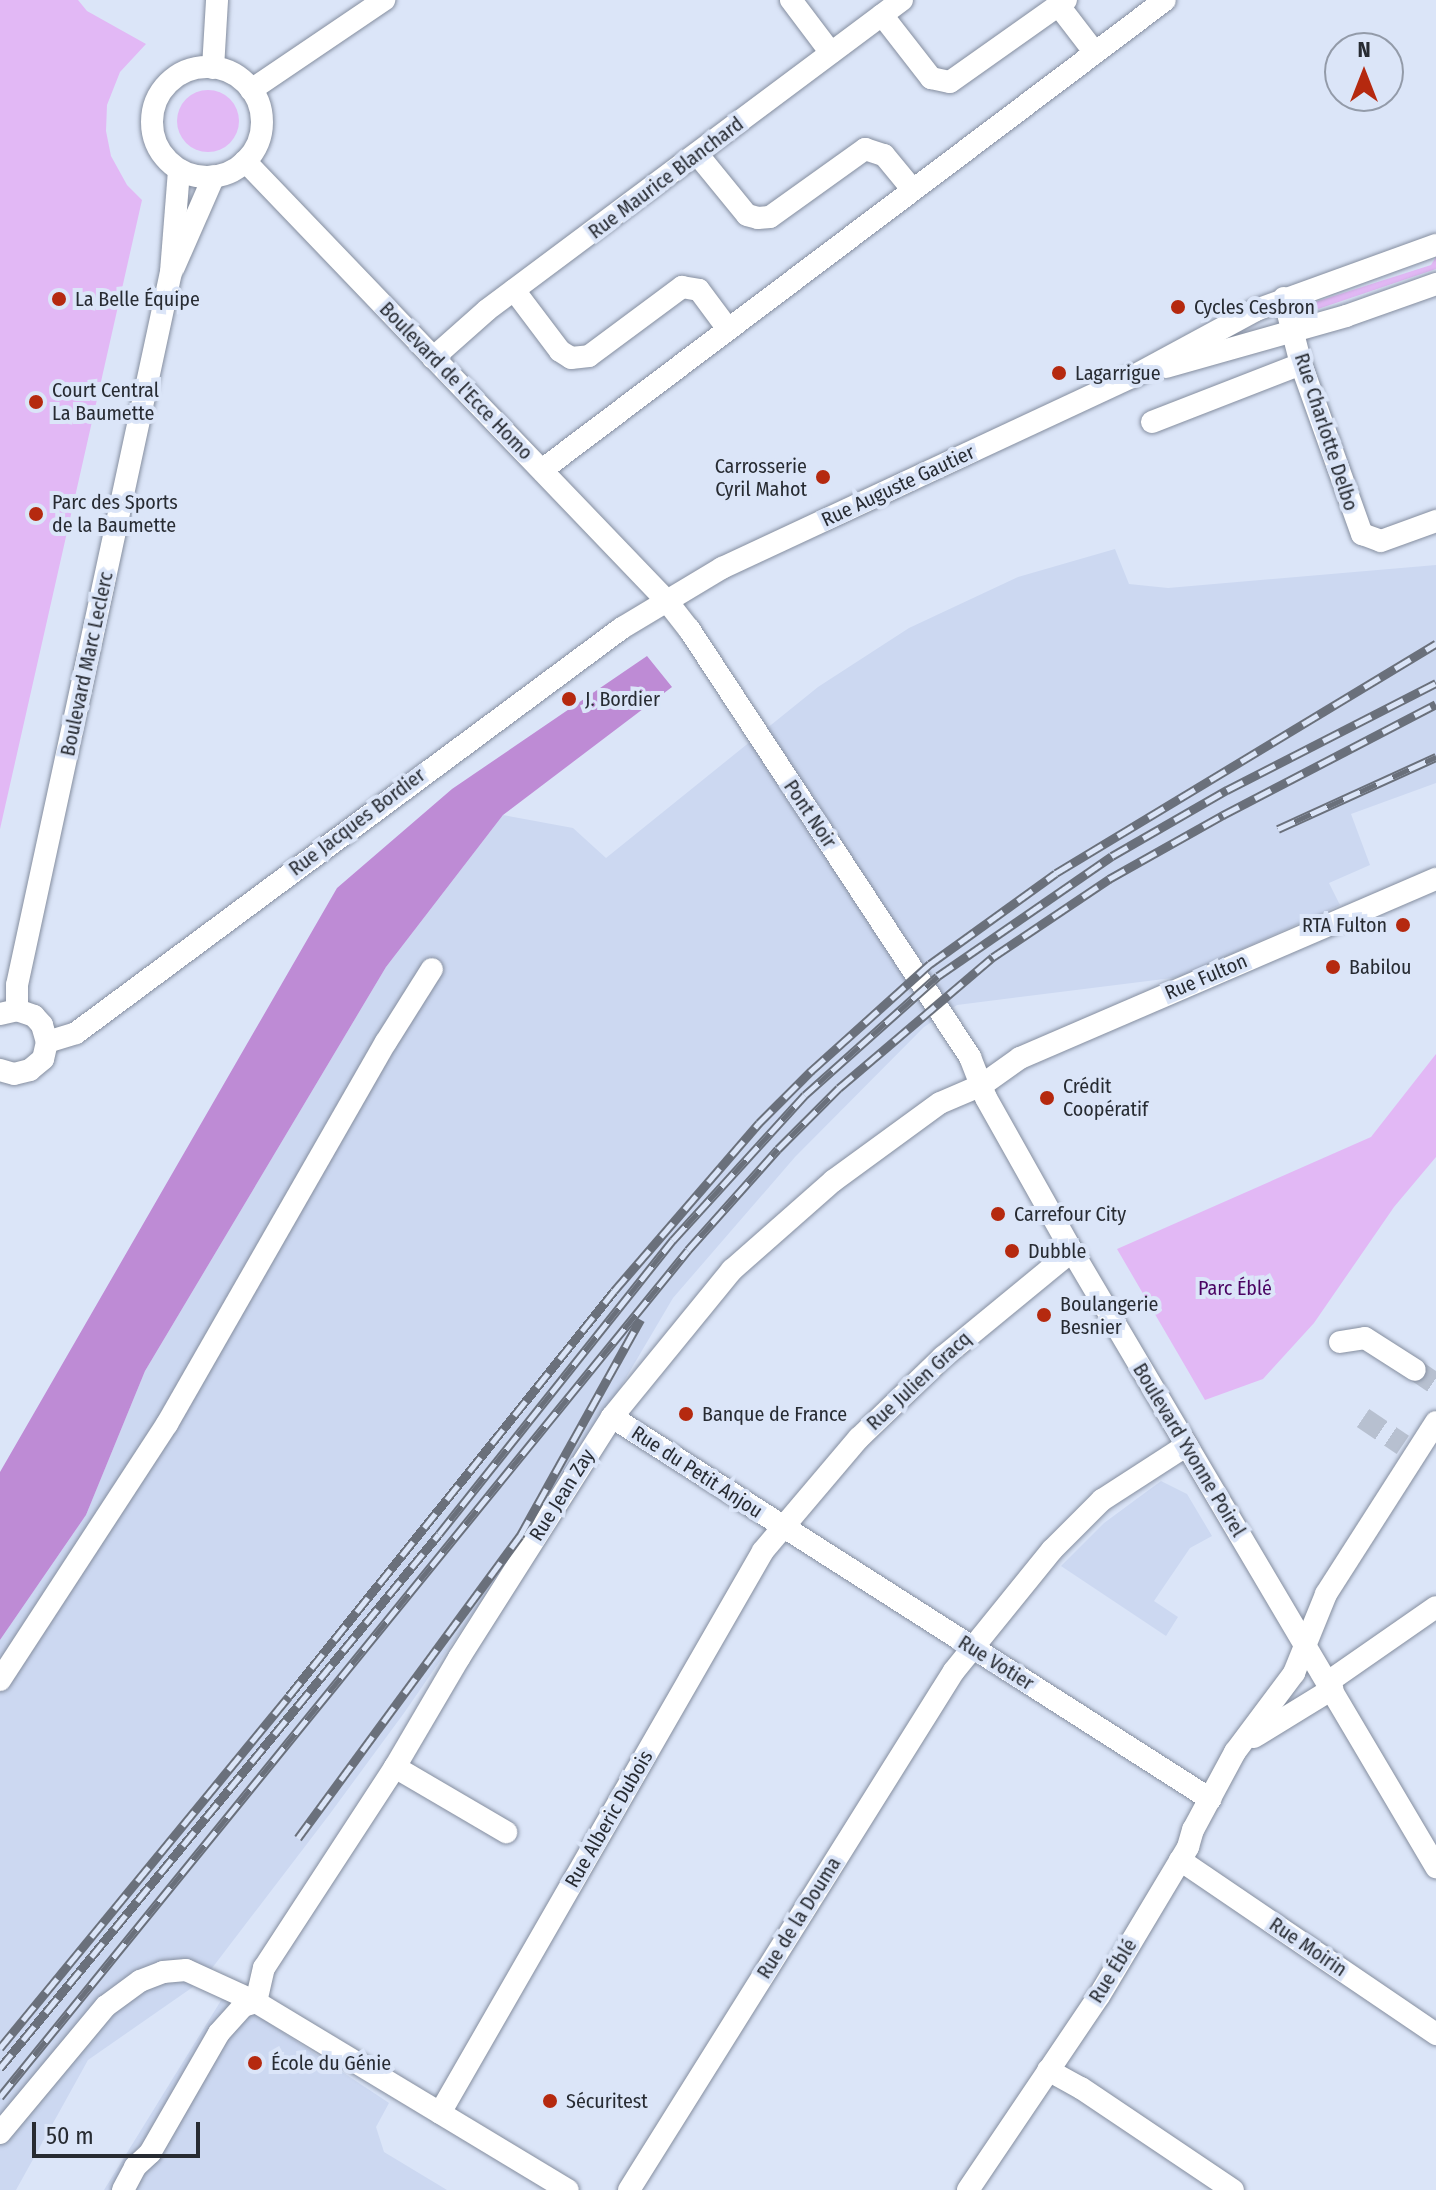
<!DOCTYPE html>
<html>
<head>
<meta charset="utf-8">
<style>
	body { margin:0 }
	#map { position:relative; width:1436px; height:2190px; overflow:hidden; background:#dbe5f8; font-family:"Fira Sans Condensed",sans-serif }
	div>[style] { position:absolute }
	.built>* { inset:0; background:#ccd8f1 }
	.green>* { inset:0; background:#e2b8f5 }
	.round { border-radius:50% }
	.forest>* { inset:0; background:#be8bd5 }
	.minor-tunnel>* { height:22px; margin-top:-11px; transform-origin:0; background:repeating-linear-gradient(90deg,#b7c0d0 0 22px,transparent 0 33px) }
	.roads { filter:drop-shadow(0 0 2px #858e9f) drop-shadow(0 0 2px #858e9f) }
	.minor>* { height:22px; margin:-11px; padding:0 11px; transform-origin:11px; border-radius:11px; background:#fff }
	.minor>.ring { margin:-11px; padding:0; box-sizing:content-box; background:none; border:22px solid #fff; border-radius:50% }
	.rail>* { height:9px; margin-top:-4.5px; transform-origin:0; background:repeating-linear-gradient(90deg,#dbe5f8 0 18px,#6a707b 0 36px); box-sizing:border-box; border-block:2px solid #6a707b }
	.dots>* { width:22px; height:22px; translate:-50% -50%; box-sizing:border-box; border:4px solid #dbe5f8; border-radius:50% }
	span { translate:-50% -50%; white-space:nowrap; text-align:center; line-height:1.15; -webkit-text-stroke:8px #dbe5f8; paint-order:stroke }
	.street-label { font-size:20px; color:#272b32 }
	.poi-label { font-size:20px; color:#272b32 }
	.left { translate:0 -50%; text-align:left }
	.right { translate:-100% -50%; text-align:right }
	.park-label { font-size:20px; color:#4b0463 }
	.north { position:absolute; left:1324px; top:32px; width:80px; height:80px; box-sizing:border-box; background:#dbe5f8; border:2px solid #939ba9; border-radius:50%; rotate:0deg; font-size:22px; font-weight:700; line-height:32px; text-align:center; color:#272b32 }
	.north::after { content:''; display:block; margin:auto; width:28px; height:36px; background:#b5290f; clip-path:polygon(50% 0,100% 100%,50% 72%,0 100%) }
	.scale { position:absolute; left:32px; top:2122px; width:168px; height:36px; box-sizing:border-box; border:4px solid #272b32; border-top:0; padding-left:10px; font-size:24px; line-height:28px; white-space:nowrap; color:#272b32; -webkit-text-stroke:6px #dbe5f8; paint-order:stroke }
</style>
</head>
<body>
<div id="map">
	<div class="built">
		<i style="clip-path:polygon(1115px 549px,1129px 584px,1168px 588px,1436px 565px,1436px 783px,1351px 814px,1370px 865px,1329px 883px,1340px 905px,1180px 977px,957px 1005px,924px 1027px,795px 1157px,673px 1298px,571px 1471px,404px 1713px,329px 1815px,203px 1980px,88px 2060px,16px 2190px,0 2190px,0 1640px,86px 1515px,145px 1371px,386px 967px,503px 815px,573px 828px,606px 858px,818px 687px,909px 628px,1018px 577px)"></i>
		<i style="clip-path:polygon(1161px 1481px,1187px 1494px,1212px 1536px,1190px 1548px,1154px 1601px,1178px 1617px,1166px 1636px,1061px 1566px,1104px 1523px)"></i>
		<i style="clip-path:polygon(225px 1994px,389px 2103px,376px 2127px,384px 2152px,447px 2190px,104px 2190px)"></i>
	</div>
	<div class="green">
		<i style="clip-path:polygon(0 0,78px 0,87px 11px,146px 44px,120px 72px,107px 105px,106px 131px,111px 156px,127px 185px,142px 200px,0 829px)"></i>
		<i class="round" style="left:177px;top:90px;width:62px;height:62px"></i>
		<i style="clip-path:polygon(1436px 257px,1436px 269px,1318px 309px,1315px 302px,1431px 265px)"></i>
		<i style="clip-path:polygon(1436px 1054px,1436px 1157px,1394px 1207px,1314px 1323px,1263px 1379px,1205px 1400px,1117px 1249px,1371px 1137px)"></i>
	</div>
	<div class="forest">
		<i style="clip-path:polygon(647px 656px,672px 687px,503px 815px,386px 967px,145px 1371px,86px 1515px,0 1640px,0 1472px,337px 888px,452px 789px)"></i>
	</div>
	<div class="minor-tunnel">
		<i style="left:1415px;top:1370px;width:25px;rotate:34deg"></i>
		<i style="left:1363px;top:1418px;width:48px;rotate:34deg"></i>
	</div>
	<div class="roads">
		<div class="minor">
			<i style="left:791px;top:0;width:66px;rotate:53deg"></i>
			<i style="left:1059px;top:6px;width:59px;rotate:52.5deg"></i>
			<i style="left:882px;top:15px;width:80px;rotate:52.1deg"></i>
			<i style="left:931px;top:78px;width:19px;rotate:12deg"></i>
			<i style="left:950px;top:82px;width:142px;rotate:-35.3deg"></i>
			<i class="ring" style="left:152px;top:67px;width:88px;height:88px"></i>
			<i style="left:213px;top:68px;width:68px;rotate:-86.6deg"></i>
			<i style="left:251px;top:90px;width:161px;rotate:-34.1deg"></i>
			<i style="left:698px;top:155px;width:77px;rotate:50.8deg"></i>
			<i style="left:747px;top:215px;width:11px;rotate:15deg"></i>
			<i style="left:758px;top:218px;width:12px;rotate:-5deg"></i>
			<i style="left:770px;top:217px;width:117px;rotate:-35.6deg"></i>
			<i style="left:865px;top:149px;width:20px;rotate:18deg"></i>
			<i style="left:884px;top:155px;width:45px;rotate:50.4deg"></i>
			<i style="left:245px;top:161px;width:608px;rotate:46.2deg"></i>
			<i style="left:666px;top:600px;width:37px;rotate:52deg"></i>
			<i style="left:689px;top:629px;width:512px;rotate:56.71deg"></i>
			<i style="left:970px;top:1057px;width:44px;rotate:68.7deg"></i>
			<i style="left:986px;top:1098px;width:176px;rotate:60.7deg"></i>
			<i style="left:1072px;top:1251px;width:716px;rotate:59.42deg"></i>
			<i style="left:174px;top:267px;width:99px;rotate:-66.3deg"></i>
			<i style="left:514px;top:290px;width:76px;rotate:53deg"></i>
			<i style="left:560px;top:351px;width:13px;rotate:32deg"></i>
			<i style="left:571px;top:358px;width:18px;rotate:-6deg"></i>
			<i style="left:589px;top:356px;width:116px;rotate:-36.6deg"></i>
			<i style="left:682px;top:287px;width:17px;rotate:10deg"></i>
			<i style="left:699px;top:290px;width:49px;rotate:53.4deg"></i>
			<i style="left:1284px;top:298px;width:68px;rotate:75.6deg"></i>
			<i style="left:1301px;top:364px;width:181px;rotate:70.3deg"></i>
			<i style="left:1362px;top:534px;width:20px;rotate:20deg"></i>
			<i style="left:1381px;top:541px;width:59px;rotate:-20deg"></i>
			<i style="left:433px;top:358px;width:72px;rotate:-41.6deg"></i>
			<i style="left:487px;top:310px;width:518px;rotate:-36.76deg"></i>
			<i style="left:1166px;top:367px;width:187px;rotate:-15.8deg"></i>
			<i style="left:1346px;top:316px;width:96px;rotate:-19.6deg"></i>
			<i style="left:1152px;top:422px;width:160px;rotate:-21.3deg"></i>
			<i style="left:542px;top:470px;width:780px;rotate:-37.03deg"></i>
			<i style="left:17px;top:1010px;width:25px;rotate:-90deg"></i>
			<i style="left:17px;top:985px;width:729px;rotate:-77.81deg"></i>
			<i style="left:171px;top:272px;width:102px;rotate:-85.5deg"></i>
			<i style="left:0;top:1014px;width:17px;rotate:-13deg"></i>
			<i style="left:17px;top:1010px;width:18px;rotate:19deg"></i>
			<i style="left:34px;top:1016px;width:12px;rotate:48deg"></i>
			<i style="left:42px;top:1025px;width:18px;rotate:74deg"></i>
			<i style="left:47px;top:1042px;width:17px;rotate:103deg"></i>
			<i style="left:43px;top:1059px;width:17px;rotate:140deg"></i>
			<i style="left:30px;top:1070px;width:16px;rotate:166deg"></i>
			<i style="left:14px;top:1074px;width:15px;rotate:-164deg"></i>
			<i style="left:47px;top:1042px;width:30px;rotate:-17deg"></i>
			<i style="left:76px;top:1033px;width:680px;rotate:-36.57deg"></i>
			<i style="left:622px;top:628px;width:117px;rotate:-31deg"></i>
			<i style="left:722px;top:568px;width:452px;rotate:-25deg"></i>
			<i style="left:1132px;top:377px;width:141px;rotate:-28.4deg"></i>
			<i style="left:1256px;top:310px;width:191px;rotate:-19.9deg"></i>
			<i style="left:1340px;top:1342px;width:25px;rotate:-9deg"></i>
			<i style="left:1365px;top:1338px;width:59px;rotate:32.6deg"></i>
			<i style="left:612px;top:1417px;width:710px;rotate:32.57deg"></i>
			<i style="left:0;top:1680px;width:306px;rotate:-56.9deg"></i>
			<i style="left:167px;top:1424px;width:440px;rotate:-60.2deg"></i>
			<i style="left:386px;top:1042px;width:86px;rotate:-57.8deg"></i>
			<i style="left:1328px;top:1682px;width:131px;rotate:-34.8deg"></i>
			<i style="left:1254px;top:1737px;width:92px;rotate:-31.6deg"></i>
			<i style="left:395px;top:1767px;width:129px;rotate:30.4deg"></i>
			<i style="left:1180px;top:1860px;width:310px;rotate:34.2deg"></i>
			<i style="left:256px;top:2002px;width:35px;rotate:-77deg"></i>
			<i style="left:264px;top:1968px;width:240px;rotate:-56.9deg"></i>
			<i style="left:395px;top:1767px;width:126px;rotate:-59.6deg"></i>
			<i style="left:459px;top:1658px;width:285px;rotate:-57.6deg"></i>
			<i style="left:612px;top:1417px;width:190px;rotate:-50.8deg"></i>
			<i style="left:732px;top:1270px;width:135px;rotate:-41.4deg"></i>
			<i style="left:833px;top:1181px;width:132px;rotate:-36.1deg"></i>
			<i style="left:940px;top:1103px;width:46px;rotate:-23.2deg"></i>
			<i style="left:982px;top:1085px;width:47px;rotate:-35.4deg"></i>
			<i style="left:1020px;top:1058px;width:453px;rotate:-23.3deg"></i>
			<i style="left:1048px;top:2070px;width:38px;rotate:29deg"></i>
			<i style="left:1081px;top:2088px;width:183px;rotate:33.9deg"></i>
			<i style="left:440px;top:2113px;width:648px;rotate:-60.11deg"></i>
			<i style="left:763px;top:1551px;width:148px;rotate:-49.7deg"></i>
			<i style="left:859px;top:1438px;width:117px;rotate:-44deg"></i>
			<i style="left:943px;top:1357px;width:167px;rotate:-39.4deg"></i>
			<i style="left:0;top:2133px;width:165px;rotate:-50.2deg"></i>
			<i style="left:106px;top:2006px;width:42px;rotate:-36.3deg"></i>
			<i style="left:140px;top:1981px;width:25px;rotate:-21deg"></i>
			<i style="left:163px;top:1972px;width:23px;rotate:-5deg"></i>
			<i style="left:186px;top:1970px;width:77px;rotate:24.6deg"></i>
			<i style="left:256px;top:2002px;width:364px;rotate:31.1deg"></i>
			<i style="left:123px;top:2190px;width:26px;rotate:-62deg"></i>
			<i style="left:135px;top:2167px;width:21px;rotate:-43deg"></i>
			<i style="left:150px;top:2153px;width:138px;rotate:-60.1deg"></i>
			<i style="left:219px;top:2033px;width:36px;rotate:-48deg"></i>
			<i style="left:243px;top:2006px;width:14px;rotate:-17deg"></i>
			<i style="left:629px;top:2190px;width:612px;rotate:-57.95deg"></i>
			<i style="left:954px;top:1671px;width:156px;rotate:-51deg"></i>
			<i style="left:1052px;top:1550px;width:71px;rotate:-45deg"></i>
			<i style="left:1102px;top:1500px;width:101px;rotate:-32.9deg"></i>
			<i style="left:968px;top:2190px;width:234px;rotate:-56deg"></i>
			<i style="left:1099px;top:1996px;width:174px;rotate:-59.1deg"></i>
			<i style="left:1188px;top:1847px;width:18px;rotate:-74deg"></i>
			<i style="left:1193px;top:1830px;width:89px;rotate:-61.7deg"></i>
			<i style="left:1235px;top:1752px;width:99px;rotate:-53.2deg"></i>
			<i style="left:1294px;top:1673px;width:85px;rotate:-67.9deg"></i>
			<i style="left:1326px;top:1594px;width:204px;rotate:-57.4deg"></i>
		</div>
	</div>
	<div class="rail">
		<i style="left:1278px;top:829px;width:174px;rotate:-24.5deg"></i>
		<i style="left:298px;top:1838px;width:375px;rotate:-53.7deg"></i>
		<i style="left:520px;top:1536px;width:248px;rotate:-60.9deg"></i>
		<i style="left:0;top:2048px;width:455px;rotate:-50.6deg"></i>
		<i style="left:289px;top:1696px;width:519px;rotate:-51.25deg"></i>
		<i style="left:614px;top:1291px;width:222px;rotate:-49.2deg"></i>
		<i style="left:759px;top:1123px;width:74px;rotate:-45deg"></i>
		<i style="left:811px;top:1071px;width:160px;rotate:-42deg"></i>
		<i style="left:930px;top:964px;width:155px;rotate:-35.8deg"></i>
		<i style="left:1056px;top:873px;width:444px;rotate:-31.1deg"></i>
		<i style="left:0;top:2068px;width:691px;rotate:-50.58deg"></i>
		<i style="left:439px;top:1534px;width:376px;rotate:-51.5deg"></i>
		<i style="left:673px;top:1240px;width:196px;rotate:-47.7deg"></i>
		<i style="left:805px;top:1095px;width:178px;rotate:-41.8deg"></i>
		<i style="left:938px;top:976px;width:211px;rotate:-34.6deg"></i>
		<i style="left:1112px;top:856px;width:133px;rotate:-29.9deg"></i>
		<i style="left:1227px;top:790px;width:235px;rotate:-27.1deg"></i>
		<i style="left:0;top:2097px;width:1091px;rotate:-50.91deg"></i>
		<i style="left:688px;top:1250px;width:135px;rotate:-48.3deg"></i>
		<i style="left:778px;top:1149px;width:86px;rotate:-45deg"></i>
		<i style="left:839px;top:1088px;width:202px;rotate:-40.4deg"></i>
		<i style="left:993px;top:957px;width:140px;rotate:-33.9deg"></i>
		<i style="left:1109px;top:879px;width:131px;rotate:-29.3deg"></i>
		<i style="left:1223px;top:815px;width:240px;rotate:-27.5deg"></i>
	</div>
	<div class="dots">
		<i style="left:59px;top:299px;background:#b5290f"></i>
		<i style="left:1178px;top:307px;background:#b5290f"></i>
		<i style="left:1059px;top:373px;background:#b5290f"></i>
		<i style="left:36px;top:402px;background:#b5290f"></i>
		<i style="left:823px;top:477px;background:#b5290f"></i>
		<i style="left:36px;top:514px;background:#b5290f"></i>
		<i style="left:569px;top:699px;background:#b5290f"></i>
		<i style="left:1403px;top:925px;background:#b5290f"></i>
		<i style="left:1333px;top:967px;background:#b5290f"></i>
		<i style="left:1047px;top:1098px;background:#b5290f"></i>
		<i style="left:998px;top:1214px;background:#b5290f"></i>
		<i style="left:1012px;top:1251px;background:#b5290f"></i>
		<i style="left:1044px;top:1315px;background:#b5290f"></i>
		<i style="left:686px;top:1414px;background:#b5290f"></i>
		<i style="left:255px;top:2063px;background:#b5290f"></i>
		<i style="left:550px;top:2101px;background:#b5290f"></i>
	</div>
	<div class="street-label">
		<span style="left:666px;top:178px;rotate:-37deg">Rue Maurice Blanchard</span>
		<span style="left:456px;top:381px;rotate:46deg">Boulevard de l'Ecce Homo</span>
		<span style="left:1326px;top:432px;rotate:72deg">Rue Charlotte Delbo</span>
		<span style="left:898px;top:486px;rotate:-25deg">Rue Auguste Gautier</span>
		<span style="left:87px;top:664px;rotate:-78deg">Boulevard Marc Leclerc</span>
		<span style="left:810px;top:814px;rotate:56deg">Pont Noir</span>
		<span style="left:357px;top:822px;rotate:-37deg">Rue Jacques Bordier</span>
		<span style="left:1206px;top:977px;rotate:-23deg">Rue Fulton</span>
		<span style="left:919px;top:1381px;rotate:-43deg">Rue Julien Gracq</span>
		<span style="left:1189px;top:1450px;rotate:59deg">Boulevard Yvonne Poirel</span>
		<span style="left:697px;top:1472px;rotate:33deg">Rue du Petit Anjou</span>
		<span style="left:562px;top:1495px;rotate:-58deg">Rue Jean Zay</span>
		<span style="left:996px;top:1663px;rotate:32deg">Rue Votier</span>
		<span style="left:609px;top:1819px;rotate:-60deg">Rue Alberic Dubois</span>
		<span style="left:799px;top:1918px;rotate:-58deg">Rue de la Douma</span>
		<span style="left:1308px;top:1947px;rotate:34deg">Rue Moirin</span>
		<span style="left:1113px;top:1971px;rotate:-58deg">Rue Éblé</span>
	</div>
	<div class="poi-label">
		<span class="left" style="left:75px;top:299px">La Belle Équipe</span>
		<span class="left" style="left:1194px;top:307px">Cycles Cesbron</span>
		<span class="left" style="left:1075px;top:373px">Lagarrigue</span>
		<span class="left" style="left:52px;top:402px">Court Central<br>La Baumette</span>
		<span class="right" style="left:807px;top:478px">Carrosserie<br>Cyril Mahot</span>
		<span class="left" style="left:52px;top:514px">Parc des Sports<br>de la Baumette</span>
		<span class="left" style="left:585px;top:699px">J. Bordier</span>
		<span class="right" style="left:1387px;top:925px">RTA Fulton</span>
		<span class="left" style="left:1349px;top:967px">Babilou</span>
		<span class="left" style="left:1063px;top:1098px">Crédit<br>Coopératif</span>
		<span class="left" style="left:1014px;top:1214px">Carrefour City</span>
		<span class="left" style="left:1028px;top:1251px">Dubble</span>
		<span class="left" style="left:1060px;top:1316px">Boulangerie<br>Besnier</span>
		<span class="left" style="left:702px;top:1414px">Banque de France</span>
		<span class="left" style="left:271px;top:2063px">École du Génie</span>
		<span class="left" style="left:566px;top:2101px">Sécuritest</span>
	</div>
	<div class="park-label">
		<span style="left:1235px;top:1288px">Parc Éblé</span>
	</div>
	<div class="north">N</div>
	<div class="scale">50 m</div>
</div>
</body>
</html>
